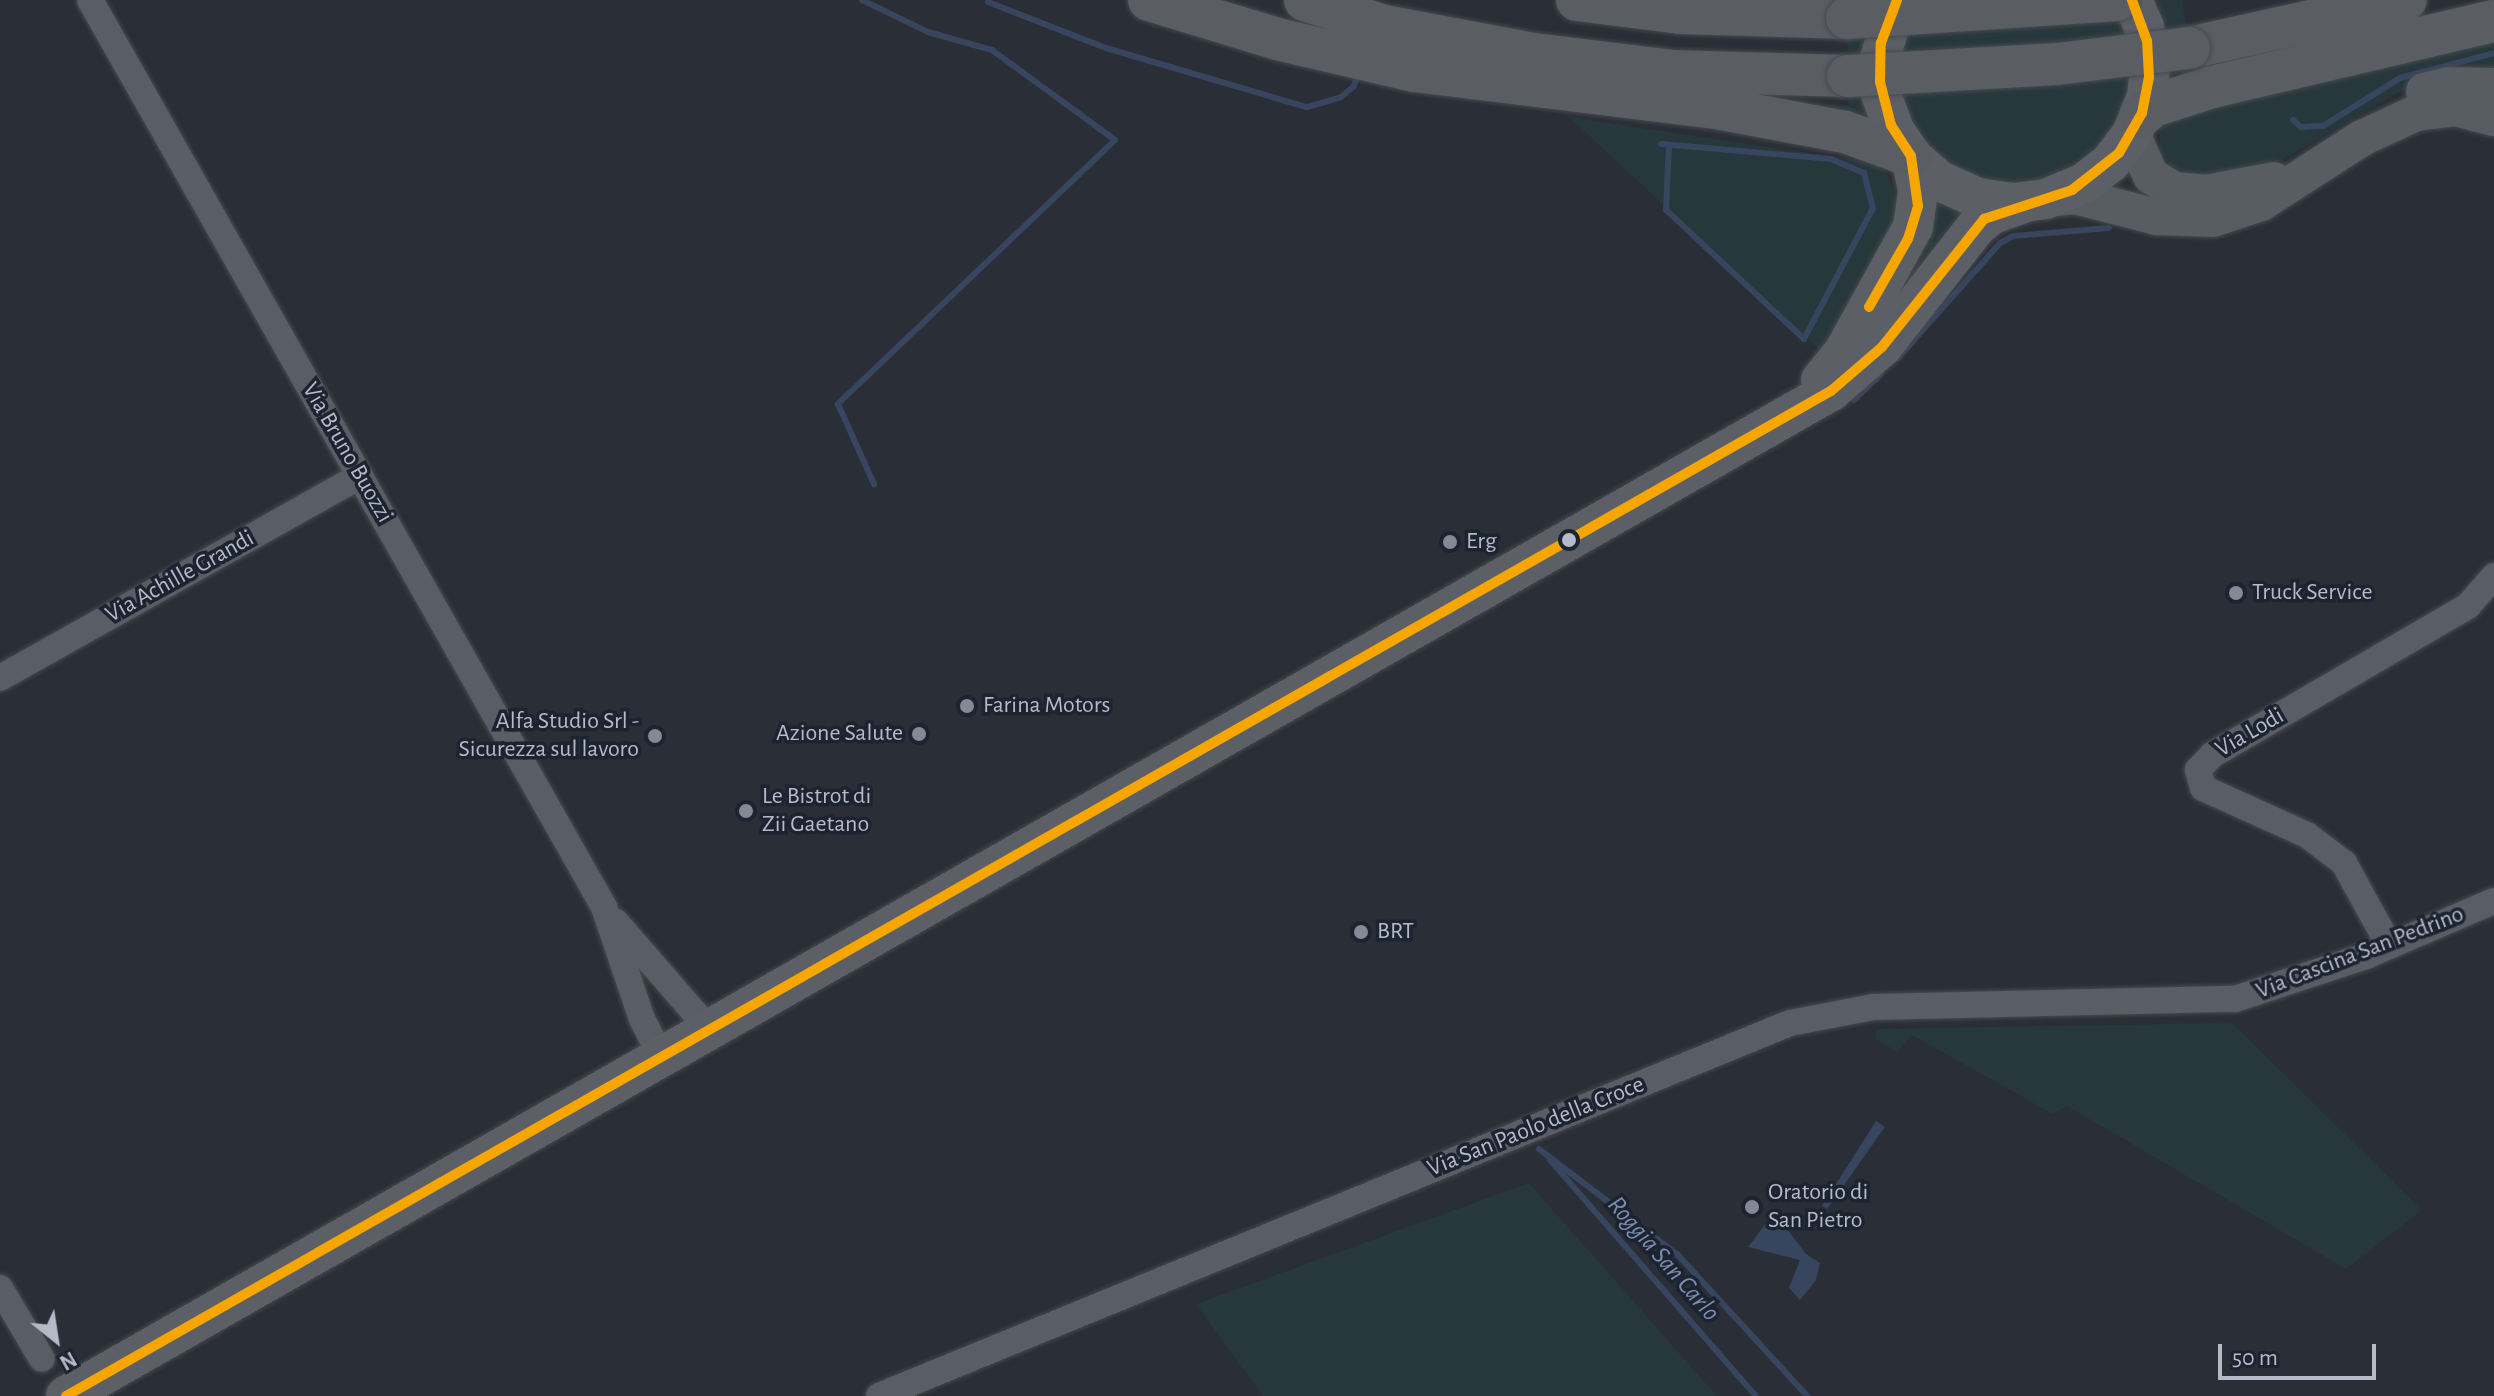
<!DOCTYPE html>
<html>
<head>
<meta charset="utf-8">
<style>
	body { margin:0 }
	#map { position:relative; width:2494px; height:1396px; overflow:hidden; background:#2a2e36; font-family:"Alegreya Sans",sans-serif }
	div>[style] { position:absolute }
	.green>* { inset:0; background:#27383c }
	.water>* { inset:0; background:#38455f }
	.stream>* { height:6px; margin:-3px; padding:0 3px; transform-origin:3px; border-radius:3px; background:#38455f }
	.roads { filter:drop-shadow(0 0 2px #46494f) drop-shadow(0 0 2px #46494f) }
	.minor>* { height:26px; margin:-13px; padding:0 13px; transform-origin:13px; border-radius:13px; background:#595d65 }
	.secondary>* { height:36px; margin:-18px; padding:0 18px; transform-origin:18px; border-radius:18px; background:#585c63 }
	.primary>* { height:40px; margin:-20px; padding:0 20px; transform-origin:20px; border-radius:20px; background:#5c5f66 }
	.trunk>* { height:42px; margin:-21px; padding:0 21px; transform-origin:21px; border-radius:21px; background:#5a5e62 }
	.bridges { filter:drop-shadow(0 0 2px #474a52) drop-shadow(0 0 2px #474a52) }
	.trunk-bridge>* { height:42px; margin:-21px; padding:0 21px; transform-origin:21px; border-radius:21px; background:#5a5e62 }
	.bus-1>* { height:10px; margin:-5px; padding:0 5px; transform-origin:5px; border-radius:5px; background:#f7a600 }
	.dots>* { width:22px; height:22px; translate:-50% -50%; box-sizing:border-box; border:4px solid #1d2431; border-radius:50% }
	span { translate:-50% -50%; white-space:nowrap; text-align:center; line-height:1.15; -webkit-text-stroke:7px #1d2431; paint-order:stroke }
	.street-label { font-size:24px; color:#b4bac8 }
	.poi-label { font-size:24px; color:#b4bac8 }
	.left { translate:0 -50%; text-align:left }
	.right { translate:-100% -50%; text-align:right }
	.water-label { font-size:26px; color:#7c8eaf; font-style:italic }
	.north { position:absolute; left:16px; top:1300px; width:80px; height:80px; -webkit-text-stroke:6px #1d2431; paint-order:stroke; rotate:150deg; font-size:22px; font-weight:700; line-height:32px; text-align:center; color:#b4bac8 }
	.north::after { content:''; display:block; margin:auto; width:28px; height:36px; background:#b4bac8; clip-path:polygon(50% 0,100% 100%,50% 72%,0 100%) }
	.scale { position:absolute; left:2218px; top:1344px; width:158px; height:36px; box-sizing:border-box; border:4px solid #b4bac8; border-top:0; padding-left:10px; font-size:24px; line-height:28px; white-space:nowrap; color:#b4bac8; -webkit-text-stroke:6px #1d2431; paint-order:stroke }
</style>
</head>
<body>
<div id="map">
	<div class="green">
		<i style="clip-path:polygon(1880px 0,1876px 131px,1769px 103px,1849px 105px,1847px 37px)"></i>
		<i style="clip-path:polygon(2154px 0,2182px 0,2194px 79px,2171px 84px,2174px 64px,2164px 18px)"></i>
		<i style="clip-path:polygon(1914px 5px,2125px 16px,2136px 83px,2109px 146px,2045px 185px,1977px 182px,1930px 152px,1902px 106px,1897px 58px)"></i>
		<i style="clip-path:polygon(2494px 42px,2494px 71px,2399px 92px,2276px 163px,2230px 175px,2194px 175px,2173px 167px,2160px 151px,2159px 124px,2196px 107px)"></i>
		<i style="clip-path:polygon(1569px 117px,1875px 163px,1883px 168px,1893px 188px,1898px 219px,1822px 352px)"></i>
		<i style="clip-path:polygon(1929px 196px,1965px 214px,1885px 319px)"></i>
		<i style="clip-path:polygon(2232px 1023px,2422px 1210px,2346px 1269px,2067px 1106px,2053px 1114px,1912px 1035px,1897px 1052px,1875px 1038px,1876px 1029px)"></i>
		<i style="clip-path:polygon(1529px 1183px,1717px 1396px,1263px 1396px,1196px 1304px)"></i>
	</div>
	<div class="water">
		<i style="clip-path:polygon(1876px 1121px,1885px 1127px,1827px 1209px,1822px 1206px)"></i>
		<i style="clip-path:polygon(1770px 1218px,1783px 1224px,1806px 1254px,1820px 1263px,1816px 1280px,1800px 1300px,1789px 1288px,1800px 1260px,1748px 1247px)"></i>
	</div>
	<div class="stream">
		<i style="left:862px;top:0;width:73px;rotate:25.9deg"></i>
		<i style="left:928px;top:32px;width:66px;rotate:15.7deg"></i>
		<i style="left:992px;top:50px;width:152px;rotate:36.2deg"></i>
		<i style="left:1115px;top:140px;width:383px;rotate:136.4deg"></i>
		<i style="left:838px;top:404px;width:88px;rotate:65.8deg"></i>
		<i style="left:988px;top:2px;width:127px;rotate:21.3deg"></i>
		<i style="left:1106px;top:48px;width:209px;rotate:16.4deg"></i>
		<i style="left:1307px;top:107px;width:35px;rotate:-16deg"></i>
		<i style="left:1341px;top:97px;width:17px;rotate:-40deg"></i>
		<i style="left:1354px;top:86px;width:14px;rotate:-73deg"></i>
		<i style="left:2293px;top:120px;width:11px;rotate:41deg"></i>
		<i style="left:2301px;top:127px;width:22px;rotate:-3deg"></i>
		<i style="left:2323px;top:126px;width:91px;rotate:-31.9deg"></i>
		<i style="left:2400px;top:78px;width:97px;rotate:-14.9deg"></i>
		<i style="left:1661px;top:144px;width:171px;rotate:5deg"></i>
		<i style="left:1831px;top:159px;width:36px;rotate:23deg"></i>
		<i style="left:1864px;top:173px;width:36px;rotate:76deg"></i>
		<i style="left:1873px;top:208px;width:148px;rotate:117.8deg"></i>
		<i style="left:1804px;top:339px;width:189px;rotate:-136.9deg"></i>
		<i style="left:1666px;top:210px;width:65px;rotate:-87.4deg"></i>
		<i style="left:1898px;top:358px;width:154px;rotate:-48.4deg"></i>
		<i style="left:2000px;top:243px;width:15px;rotate:-28deg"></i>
		<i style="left:2013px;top:236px;width:96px;rotate:-4.8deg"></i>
		<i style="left:1854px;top:400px;width:37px;rotate:-44deg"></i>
		<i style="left:1539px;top:1149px;width:175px;rotate:37.3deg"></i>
		<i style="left:1678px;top:1255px;width:191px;rotate:47.5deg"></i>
		<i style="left:1550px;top:1160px;width:313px;rotate:48.9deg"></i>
	</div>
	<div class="roads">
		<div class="minor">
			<i style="left:90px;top:0;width:1043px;rotate:60.46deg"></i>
			<i style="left:604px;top:907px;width:118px;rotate:71.3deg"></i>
			<i style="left:642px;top:1019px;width:39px;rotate:63deg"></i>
			<i style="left:0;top:678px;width:413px;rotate:-29.3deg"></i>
			<i style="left:616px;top:922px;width:139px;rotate:49.1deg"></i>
			<i style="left:2389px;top:945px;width:94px;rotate:-118.8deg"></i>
			<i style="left:2344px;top:863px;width:46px;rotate:-142.9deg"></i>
			<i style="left:2307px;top:835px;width:114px;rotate:-155.7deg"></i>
			<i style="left:2203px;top:788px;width:19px;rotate:-106deg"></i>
			<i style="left:2198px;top:770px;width:21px;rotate:-47deg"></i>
			<i style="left:2212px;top:755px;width:296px;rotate:-30.2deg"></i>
			<i style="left:2468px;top:606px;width:40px;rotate:-49deg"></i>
			<i style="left:0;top:1288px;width:82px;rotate:59.4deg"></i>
			<i style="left:879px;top:1396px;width:984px;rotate:-22.27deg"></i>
			<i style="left:1790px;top:1023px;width:85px;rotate:-10.9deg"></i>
			<i style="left:1873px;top:1007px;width:362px;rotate:-1.3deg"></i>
			<i style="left:2235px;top:999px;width:138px;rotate:-18.2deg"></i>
			<i style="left:2366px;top:956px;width:139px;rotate:-23.3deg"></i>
		</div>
		<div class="secondary">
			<i style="left:2424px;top:91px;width:26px;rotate:-13deg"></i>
			<i style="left:2449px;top:85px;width:45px;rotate:1.3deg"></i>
			<i style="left:2132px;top:134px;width:46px;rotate:65.7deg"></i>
			<i style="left:2151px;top:176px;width:27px;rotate:31deg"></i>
			<i style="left:2174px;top:190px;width:32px;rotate:5deg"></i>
			<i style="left:2206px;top:193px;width:69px;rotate:-10.8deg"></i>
			<i style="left:2047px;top:199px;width:28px;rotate:-6deg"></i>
			<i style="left:2075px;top:196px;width:85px;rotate:14.4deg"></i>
			<i style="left:2157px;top:217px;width:56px;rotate:2deg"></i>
			<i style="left:2213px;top:219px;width:51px;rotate:-18.4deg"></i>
			<i style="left:2261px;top:203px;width:120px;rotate:-32.8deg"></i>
			<i style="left:2362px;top:138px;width:60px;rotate:-24.8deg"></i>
			<i style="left:2416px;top:113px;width:40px;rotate:-7.1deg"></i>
			<i style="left:2456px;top:108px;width:39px;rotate:15deg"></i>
		</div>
		<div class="primary">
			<i style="left:1897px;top:0;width:65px;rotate:106.2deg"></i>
			<i style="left:1879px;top:62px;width:32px;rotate:86deg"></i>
			<i style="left:1881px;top:94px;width:38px;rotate:70deg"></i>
			<i style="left:1894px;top:130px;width:32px;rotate:56deg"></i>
			<i style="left:1912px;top:157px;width:37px;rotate:41deg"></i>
			<i style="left:1940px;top:181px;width:42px;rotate:24.1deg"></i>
			<i style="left:1978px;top:198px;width:36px;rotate:8deg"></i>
			<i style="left:2014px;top:203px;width:32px;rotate:-7deg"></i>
			<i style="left:2046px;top:199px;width:41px;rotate:-22.8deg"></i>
			<i style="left:2084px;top:183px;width:33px;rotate:-38deg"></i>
			<i style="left:2110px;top:163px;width:36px;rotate:-53deg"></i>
			<i style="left:2132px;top:134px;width:41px;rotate:-68.5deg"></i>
			<i style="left:2147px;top:96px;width:28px;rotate:-84deg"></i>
			<i style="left:2150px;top:68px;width:41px;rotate:-98.3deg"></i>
			<i style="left:2144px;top:27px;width:30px;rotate:-114deg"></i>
			<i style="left:1821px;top:380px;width:38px;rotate:-51deg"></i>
			<i style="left:1845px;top:350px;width:141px;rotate:-61.1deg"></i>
			<i style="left:1913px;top:227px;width:37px;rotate:-82deg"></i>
			<i style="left:1918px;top:190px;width:35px;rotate:-102deg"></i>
			<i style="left:66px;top:1396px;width:2031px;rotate:-29.66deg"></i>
			<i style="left:1831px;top:391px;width:67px;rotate:-40.8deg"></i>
			<i style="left:1882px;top:347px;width:152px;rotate:-51.9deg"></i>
			<i style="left:1976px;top:227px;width:21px;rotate:-39deg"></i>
			<i style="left:1992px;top:214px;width:34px;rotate:-19deg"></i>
		</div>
		<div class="trunk">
			<i style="left:1149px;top:0;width:134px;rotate:16.9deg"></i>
			<i style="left:1277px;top:39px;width:141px;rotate:13.1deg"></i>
			<i style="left:1414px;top:71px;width:310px;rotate:7deg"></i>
			<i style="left:1722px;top:109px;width:125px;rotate:10.6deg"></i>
			<i style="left:1845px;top:132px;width:70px;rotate:20deg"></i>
			<i style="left:1305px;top:0;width:83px;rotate:18.2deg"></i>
			<i style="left:1384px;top:26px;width:153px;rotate:10.6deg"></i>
			<i style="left:1534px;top:54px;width:139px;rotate:7deg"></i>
			<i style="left:1672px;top:71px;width:176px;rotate:1.6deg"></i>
			<i style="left:1577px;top:0;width:104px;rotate:7.2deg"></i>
			<i style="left:1680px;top:13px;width:167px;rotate:1.7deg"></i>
			<i style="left:2189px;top:48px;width:222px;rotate:-12.5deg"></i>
			<i style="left:2140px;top:117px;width:17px;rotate:-40deg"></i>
			<i style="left:2153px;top:106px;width:62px;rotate:-17.9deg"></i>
			<i style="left:2212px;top:87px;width:290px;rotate:-13.2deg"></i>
		</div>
	</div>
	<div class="bridges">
		<div class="trunk-bridge">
			<i style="left:1847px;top:18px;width:271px;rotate:-3.8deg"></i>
			<i style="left:1848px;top:76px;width:209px;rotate:-3.3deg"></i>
			<i style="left:2057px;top:64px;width:133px;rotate:-6.9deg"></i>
		</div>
	</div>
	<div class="bus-1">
		<i style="left:1869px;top:307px;width:78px;rotate:-60.2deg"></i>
		<i style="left:1908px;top:239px;width:34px;rotate:-73deg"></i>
		<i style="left:1918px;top:206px;width:50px;rotate:-98deg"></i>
		<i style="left:1911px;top:156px;width:37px;rotate:-123deg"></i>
		<i style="left:1891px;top:125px;width:44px;rotate:-104.3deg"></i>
		<i style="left:1880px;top:82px;width:39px;rotate:-89deg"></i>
		<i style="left:1881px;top:43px;width:46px;rotate:-69.6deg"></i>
		<i style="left:66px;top:1396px;width:2031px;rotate:-29.66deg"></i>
		<i style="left:1831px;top:391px;width:67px;rotate:-40.8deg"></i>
		<i style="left:1882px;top:347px;width:164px;rotate:-51.4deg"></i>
		<i style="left:1984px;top:219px;width:93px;rotate:-18.2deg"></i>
		<i style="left:2072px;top:190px;width:60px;rotate:-38.2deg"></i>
		<i style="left:2119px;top:153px;width:46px;rotate:-60.1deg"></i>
		<i style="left:2142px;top:113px;width:37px;rotate:-79deg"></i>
		<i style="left:2149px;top:77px;width:36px;rotate:-93deg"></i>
		<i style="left:2147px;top:41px;width:44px;rotate:-110.1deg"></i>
	</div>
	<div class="dots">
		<i style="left:1569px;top:540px;background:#b4bac8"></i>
		<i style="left:1450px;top:542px;background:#848995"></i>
		<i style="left:2236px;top:593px;background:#848995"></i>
		<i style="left:967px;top:706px;background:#848995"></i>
		<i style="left:919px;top:734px;background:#848995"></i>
		<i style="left:655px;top:736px;background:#848995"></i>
		<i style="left:746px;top:811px;background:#848995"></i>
		<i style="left:1361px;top:932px;background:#848995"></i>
		<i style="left:1752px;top:1207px;background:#848995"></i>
	</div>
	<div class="street-label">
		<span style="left:347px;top:453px;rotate:60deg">Via Bruno Buozzi</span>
		<span style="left:180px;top:577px;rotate:-29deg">Via Achille Grandi</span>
		<span style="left:2250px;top:733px;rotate:-30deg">Via Lodi</span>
		<span style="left:2360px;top:953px;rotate:-21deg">Via Cascina San Pedrino</span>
		<span style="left:1536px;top:1127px;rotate:-22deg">Via San Paolo della Croce</span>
	</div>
	<div class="poi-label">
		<span class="left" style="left:1466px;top:542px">Erg</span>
		<span class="left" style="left:2252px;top:593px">Truck Service</span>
		<span class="left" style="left:983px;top:706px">Farina Motors</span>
		<span class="right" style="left:639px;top:736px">Alfa Studio Srl -<br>Sicurezza sul lavoro</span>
		<span class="right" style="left:903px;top:734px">Azione Salute</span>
		<span class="left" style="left:762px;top:811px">Le Bistrot di<br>Zii Gaetano</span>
		<span class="left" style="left:1377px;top:932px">BRT</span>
		<span class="left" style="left:1768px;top:1207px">Oratorio di<br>San Pietro</span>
	</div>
	<div class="water-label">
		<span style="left:1663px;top:1259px;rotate:49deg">Roggia San Carlo</span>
	</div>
	<div class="north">N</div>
	<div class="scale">50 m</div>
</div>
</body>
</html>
